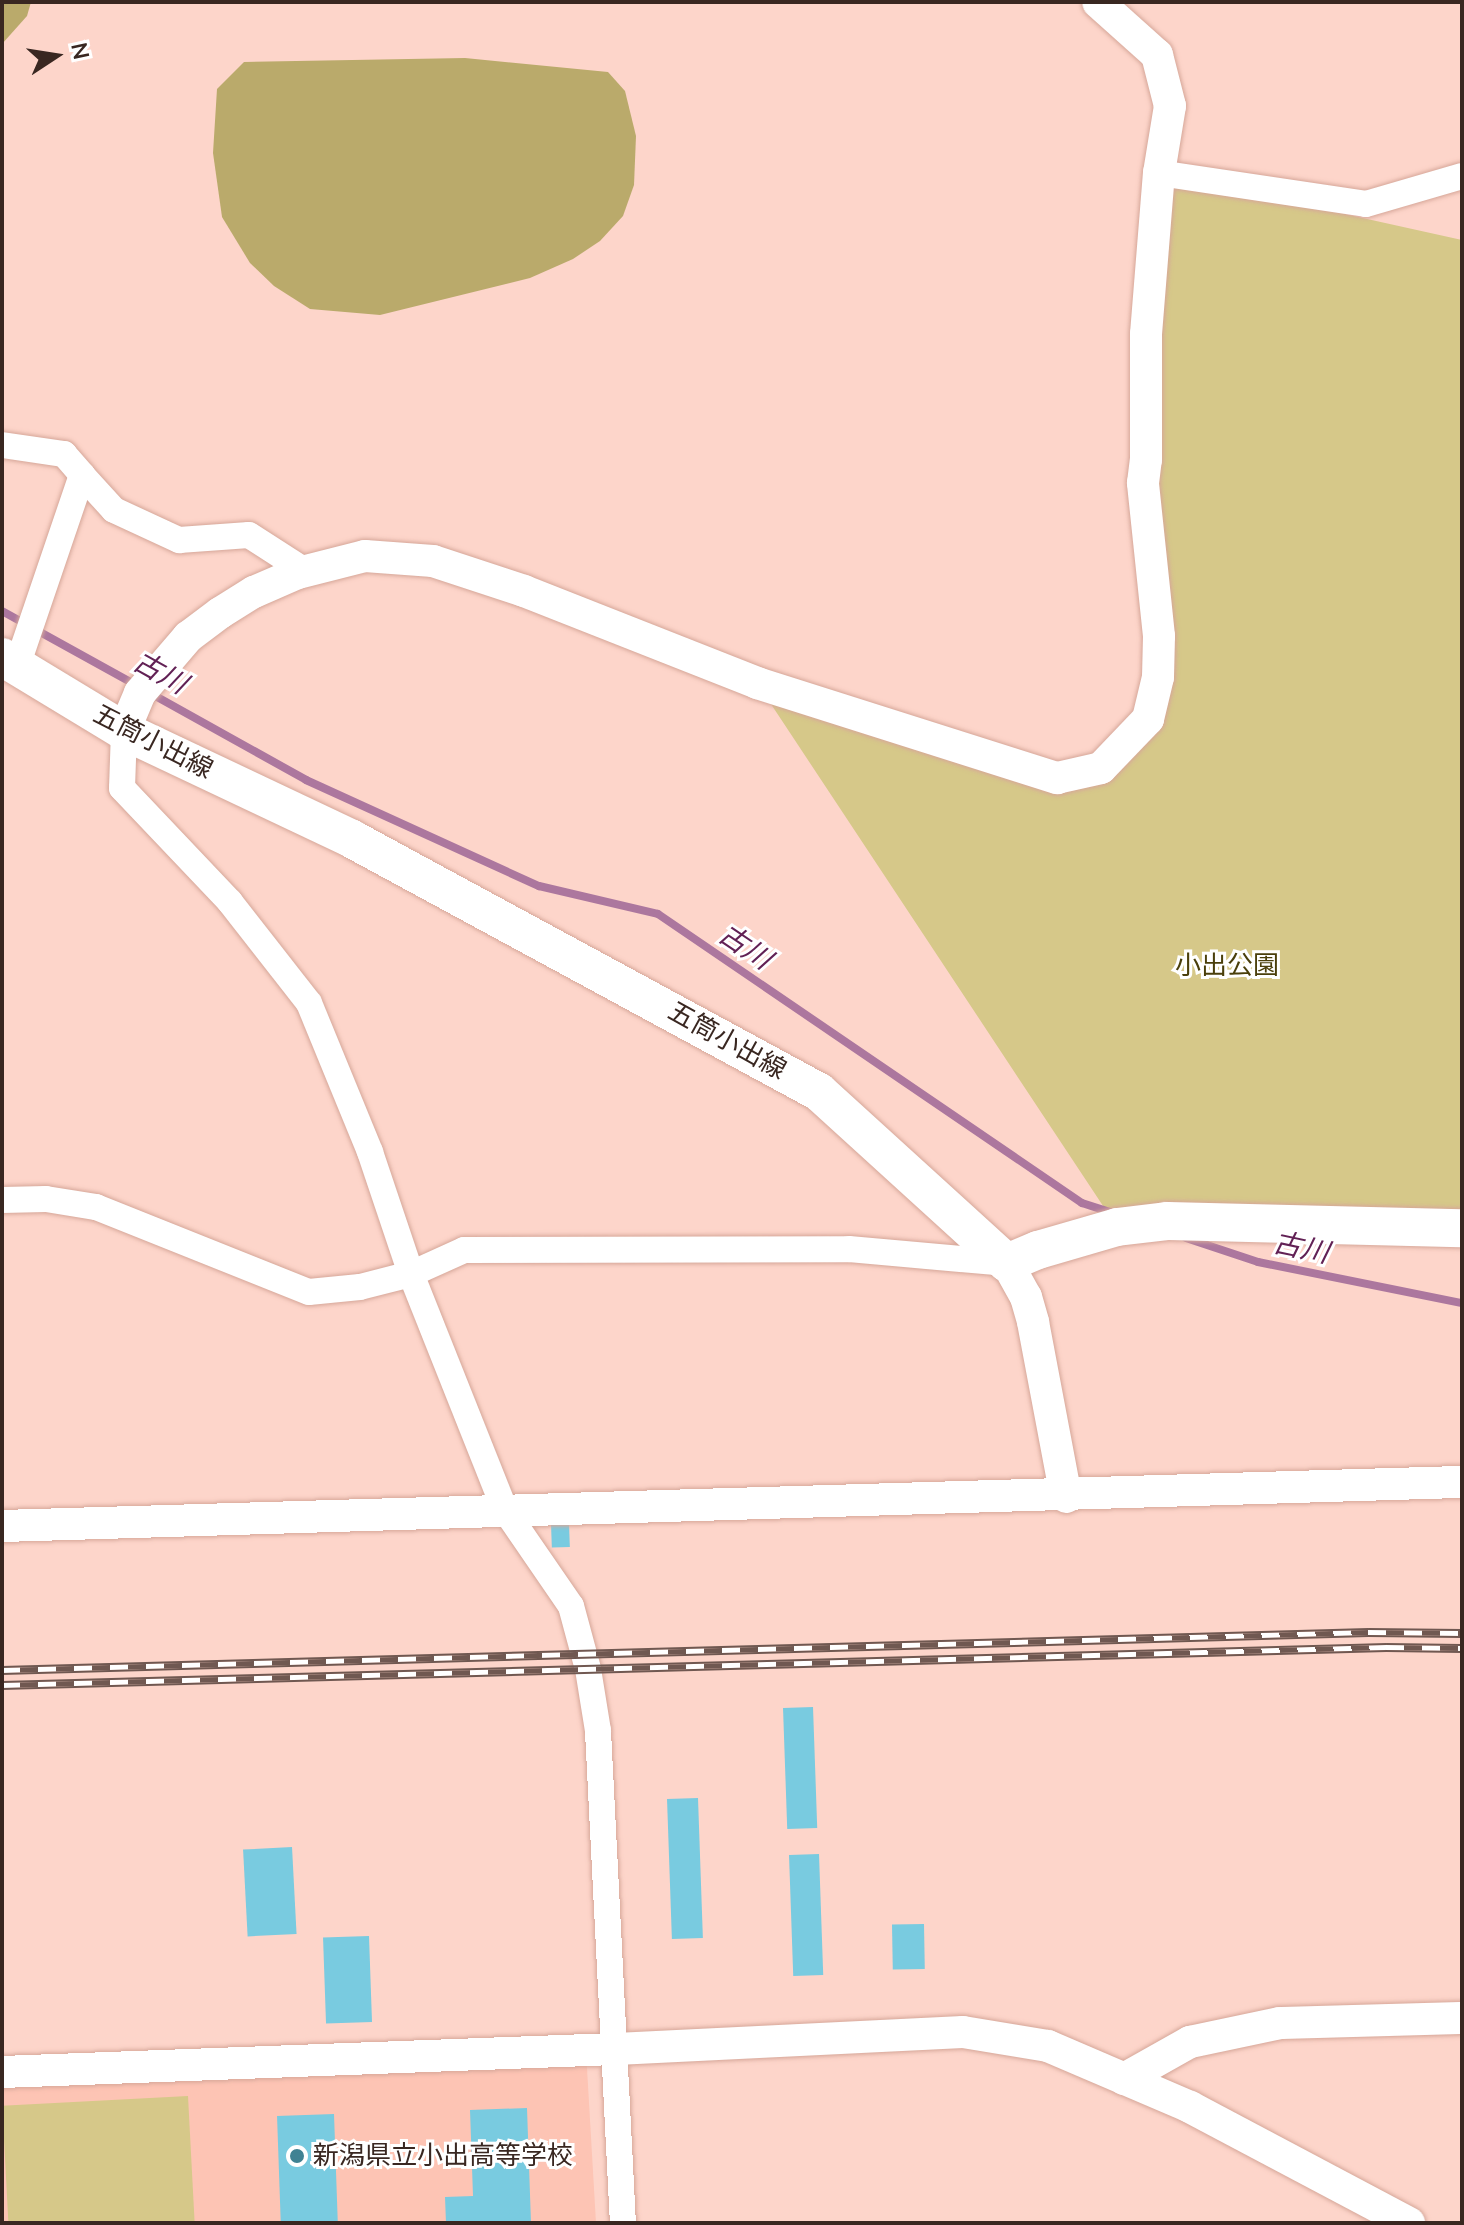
<!DOCTYPE html>
<html>
<head>
<meta charset="utf-8">
<style>
	body { margin:0 }
	#map { position:relative; width:1464px; height:2225px; overflow:hidden; background:#fdd5ca; font-family:"Nunito Sans","Noto Sans JP",sans-serif }
	div>[style] { position:absolute }
	.built>* { inset:0; background:#fdc4b4 }
	.green>* { inset:0; background:#d6c889; transform-origin:0 0 }
	.forest>* { inset:0; background:#baaa6b }
	.stream>* { height:8px; margin:-4px; padding:0 4px; transform-origin:4px; border-radius:4px; background:#ac779e }
	.building>* { inset:0; background:#79cbe0; transform-origin:0 0 }
	.roads { filter:drop-shadow(0 0 2px #d6a799) drop-shadow(0 0 2px #d6a799) }
	.minor>* { height:26px; margin:-13px; padding:0 13px; transform-origin:13px; border-radius:13px; background:#fff }
	.tertiary>* { height:32px; margin:-16px; padding:0 16px; transform-origin:16px; border-radius:16px; background:#fff }
	.secondary>* { height:38px; margin:-19px; padding:0 19px; transform-origin:19px; border-radius:19px; background:#fff }
	.rail>* { height:9px; margin-top:-4.5px; transform-origin:0; background:repeating-linear-gradient(90deg,#fff 0 18px,#705851 0 36px); box-sizing:border-box; border-block:2px solid #705851 }
	.dots>* { width:22px; height:22px; translate:-50% -50%; box-sizing:border-box; border:4px solid #fff; border-radius:50% }
	span { translate:-50% -50%; white-space:nowrap; text-align:center; line-height:1.15; -webkit-text-stroke:6px #fff; paint-order:stroke }
	.street-label { font-size:26px; color:#392721 }
	.park-label { font-size:26px; color:#4a3f0b }
	.poi-label { font-size:26px; color:#392721 }
	.left { translate:0 -50%; text-align:left }
	.water-label { font-size:28px; color:#622155; font-style:italic }
	.frame { position:absolute; inset:0; border:4px solid #392721; pointer-events:none }
	.north { position:absolute; left:16px; top:16px; width:80px; height:80px; -webkit-text-stroke:6px #fff; paint-order:stroke; rotate:78deg; font-size:22px; font-weight:700; line-height:32px; text-align:center; color:#392721 }
	.north::after { content:''; display:block; margin:auto; width:28px; height:36px; background:#392721; clip-path:polygon(50% 0,100% 100%,50% 72%,0 100%) }
</style>
</head>
<body>
<div id="map">
	<div class="built">
		<i style="clip-path:polygon(586px 2051px,596px 2223px,2px 2223px,2px 2088px)"></i>
	</div>
	<div class="green">
		<i style="clip-path:polygon(1159px 173px,1462px 240px,1462px 1228px,1117px 1227px,757px 683px,1057px 778px,1148px 719px,1143px 483px)"></i>
		<i style="left:188px;top:2096px;width:127px;height:186px;rotate:87deg"></i>
	</div>
	<div class="forest">
		<i style="clip-path:polygon(2px 2px,31px 2px,27px 16px,2px 44px)"></i>
		<i style="clip-path:polygon(465px 58px,608px 72px,625px 91px,636px 136px,634px 185px,623px 216px,600px 241px,573px 259px,530px 278px,380px 315px,310px 309px,274px 286px,250px 263px,222px 217px,213px 153px,217px 89px,244px 62px)"></i>
	</div>
	<div class="stream">
		<i style="left:2px;top:611px;width:155px;rotate:28.9deg"></i>
		<i style="left:150px;top:693px;width:179px;rotate:29.1deg"></i>
		<i style="left:306px;top:780px;width:256px;rotate:24.5deg"></i>
		<i style="left:539px;top:886px;width:122px;rotate:13.2deg"></i>
		<i style="left:658px;top:914px;width:513px;rotate:34.28deg"></i>
		<i style="left:1082px;top:1203px;width:32px;rotate:18deg"></i>
		<i style="left:1186px;top:1238px;width:76px;rotate:18.4deg"></i>
		<i style="left:1258px;top:1262px;width:208px;rotate:11.4deg"></i>
	</div>
	<div class="building">
		<i style="left:569px;top:1523px;width:24px;height:18px;rotate:88deg"></i>
		<i style="left:813px;top:1707px;width:121px;height:30px;rotate:88deg"></i>
		<i style="left:698px;top:1798px;width:140px;height:31px;rotate:88deg"></i>
		<i style="left:292px;top:1847px;width:87px;height:49px;rotate:87deg"></i>
		<i style="left:819px;top:1854px;width:121px;height:30px;rotate:88deg"></i>
		<i style="left:924px;top:1924px;width:45px;height:32px;rotate:89deg"></i>
		<i style="left:369px;top:1936px;width:86px;height:46px;rotate:88deg"></i>
		<i style="clip-path:polygon(527px 2108px,531px 2223px,446px 2223px,445px 2197px,473px 2196px,470px 2110px)"></i>
		<i style="left:334px;top:2114px;width:109px;height:57px;rotate:88deg"></i>
	</div>
	<div class="roads">
		<div class="minor">
			<i style="left:1159px;top:173px;width:209px;rotate:8.5deg"></i>
			<i style="left:1366px;top:204px;width:100px;rotate:-16.3deg"></i>
			<i style="left:2px;top:445px;width:63px;rotate:8.3deg"></i>
			<i style="left:64px;top:454px;width:28px;rotate:49deg"></i>
			<i style="left:17px;top:666px;width:202px;rotate:-71.2deg"></i>
			<i style="left:82px;top:475px;width:47px;rotate:47.6deg"></i>
			<i style="left:114px;top:510px;width:72px;rotate:24.8deg"></i>
			<i style="left:179px;top:540px;width:70px;rotate:-4.1deg"></i>
			<i style="left:249px;top:535px;width:67px;rotate:32.7deg"></i>
			<i style="left:124px;top:731px;width:57px;rotate:92deg"></i>
			<i style="left:122px;top:788px;width:157px;rotate:46.5deg"></i>
			<i style="left:230px;top:902px;width:128px;rotate:52deg"></i>
			<i style="left:309px;top:1003px;width:161px;rotate:67.7deg"></i>
			<i style="left:370px;top:1152px;width:129px;rotate:71.4deg"></i>
			<i style="left:411px;top:1274px;width:254px;rotate:68.3deg"></i>
			<i style="left:505px;top:1510px;width:116px;rotate:55.5deg"></i>
			<i style="left:571px;top:1606px;width:65px;rotate:74.9deg"></i>
			<i style="left:588px;top:1669px;width:63px;rotate:80.8deg"></i>
			<i style="left:598px;top:1731px;width:493px;rotate:87.1deg"></i>
			<i style="left:2px;top:1200px;width:44px;rotate:-1.3deg"></i>
			<i style="left:46px;top:1199px;width:51px;rotate:9.1deg"></i>
			<i style="left:96px;top:1207px;width:229px;rotate:21.8deg"></i>
			<i style="left:309px;top:1292px;width:51px;rotate:-5.6deg"></i>
			<i style="left:360px;top:1287px;width:53px;rotate:-14.3deg"></i>
			<i style="left:411px;top:1274px;width:58px;rotate:-24.4deg"></i>
			<i style="left:464px;top:1250px;width:385px;rotate:-0.1deg"></i>
			<i style="left:849px;top:1249px;width:159px;rotate:5.1deg"></i>
		</div>
		<div class="tertiary">
			<i style="left:124px;top:731px;width:41px;rotate:-67.2deg"></i>
			<i style="left:140px;top:693px;width:74px;rotate:-49.4deg"></i>
			<i style="left:188px;top:637px;width:40px;rotate:-37deg"></i>
			<i style="left:220px;top:613px;width:40px;rotate:-32deg"></i>
			<i style="left:254px;top:592px;width:48px;rotate:-23.4deg"></i>
			<i style="left:298px;top:573px;width:69px;rotate:-14.2deg"></i>
			<i style="left:365px;top:556px;width:68px;rotate:4.2deg"></i>
			<i style="left:433px;top:561px;width:96px;rotate:18.2deg"></i>
			<i style="left:524px;top:591px;width:251px;rotate:21.5deg"></i>
			<i style="left:757px;top:683px;width:315px;rotate:17.6deg"></i>
			<i style="left:1057px;top:778px;width:45px;rotate:-12.8deg"></i>
			<i style="left:1101px;top:768px;width:68px;rotate:-46.2deg"></i>
			<i style="left:1148px;top:719px;width:43px;rotate:-76.6deg"></i>
			<i style="left:1158px;top:677px;width:41px;rotate:-88.6deg"></i>
			<i style="left:1159px;top:636px;width:154px;rotate:-96deg"></i>
			<i style="left:1143px;top:483px;width:23px;rotate:-83deg"></i>
			<i style="left:1146px;top:460px;width:126px;rotate:-90deg"></i>
			<i style="left:1146px;top:334px;width:162px;rotate:-85.4deg"></i>
			<i style="left:1159px;top:173px;width:68px;rotate:-80.7deg"></i>
			<i style="left:1170px;top:106px;width:53px;rotate:-104.3deg"></i>
			<i style="left:1157px;top:55px;width:79px;rotate:-138.1deg"></i>
			<i style="left:1007px;top:1263px;width:39px;rotate:61deg"></i>
			<i style="left:1026px;top:1297px;width:26px;rotate:74deg"></i>
			<i style="left:1033px;top:1322px;width:178px;rotate:79.3deg"></i>
			<i style="left:2px;top:1526px;width:1461px;rotate:-1.73deg"></i>
			<i style="left:2px;top:2072px;width:614px;rotate:-2.15deg"></i>
			<i style="left:616px;top:2049px;width:347px;rotate:-2.8deg"></i>
			<i style="left:963px;top:2032px;width:86px;rotate:9.4deg"></i>
			<i style="left:1048px;top:2046px;width:155px;rotate:23.2deg"></i>
			<i style="left:1190px;top:2107px;width:248px;rotate:27.9deg"></i>
			<i style="left:1124px;top:2079px;width:76px;rotate:-29.3deg"></i>
			<i style="left:1190px;top:2042px;width:92px;rotate:-11.9deg"></i>
			<i style="left:1280px;top:2023px;width:182px;rotate:-1.6deg"></i>
		</div>
		<div class="secondary">
			<i style="left:2px;top:657px;width:143px;rotate:31.2deg"></i>
			<i style="left:124px;top:731px;width:252px;rotate:25.3deg"></i>
			<i style="left:352px;top:839px;width:531px;rotate:28.45deg"></i>
			<i style="left:819px;top:1092px;width:254px;rotate:42.3deg"></i>
			<i style="left:1007px;top:1263px;width:34px;rotate:-23deg"></i>
			<i style="left:1038px;top:1250px;width:82px;rotate:-16.2deg"></i>
			<i style="left:1117px;top:1227px;width:50px;rotate:-6.8deg"></i>
			<i style="left:1167px;top:1221px;width:295px;rotate:1.4deg"></i>
		</div>
	</div>
	<div class="rail">
		<i style="left:2px;top:1670px;width:1367px;rotate:-1.59deg"></i>
		<i style="left:1368px;top:1632px;width:94px;rotate:0.6deg"></i>
		<i style="left:2px;top:1685px;width:1385px;rotate:-1.57deg"></i>
		<i style="left:1386px;top:1647px;width:76px;rotate:0.8deg"></i>
	</div>
	<div class="dots">
		<i style="left:297px;top:2156px;background:#408293"></i>
	</div>
	<div class="street-label">
		<span style="left:153px;top:742px;rotate:27deg">五筒小出線</span>
		<span style="left:727px;top:1041px;rotate:29deg">五筒小出線</span>
	</div>
	<div class="park-label">
		<span style="left:1227px;top:966px">小出公園</span>
	</div>
	<div class="poi-label">
		<span class="left" style="left:313px;top:2156px">新潟県立小出高等学校</span>
	</div>
	<div class="water-label">
		<span style="left:160px;top:673px;rotate:29deg">古川</span>
		<span style="left:745px;top:947px;rotate:34deg">古川</span>
		<span style="left:1301px;top:1248px;rotate:12deg">古川</span>
	</div>
	<div class="frame"></div>
	<div class="north">N</div>
</div>
</body>
</html>
